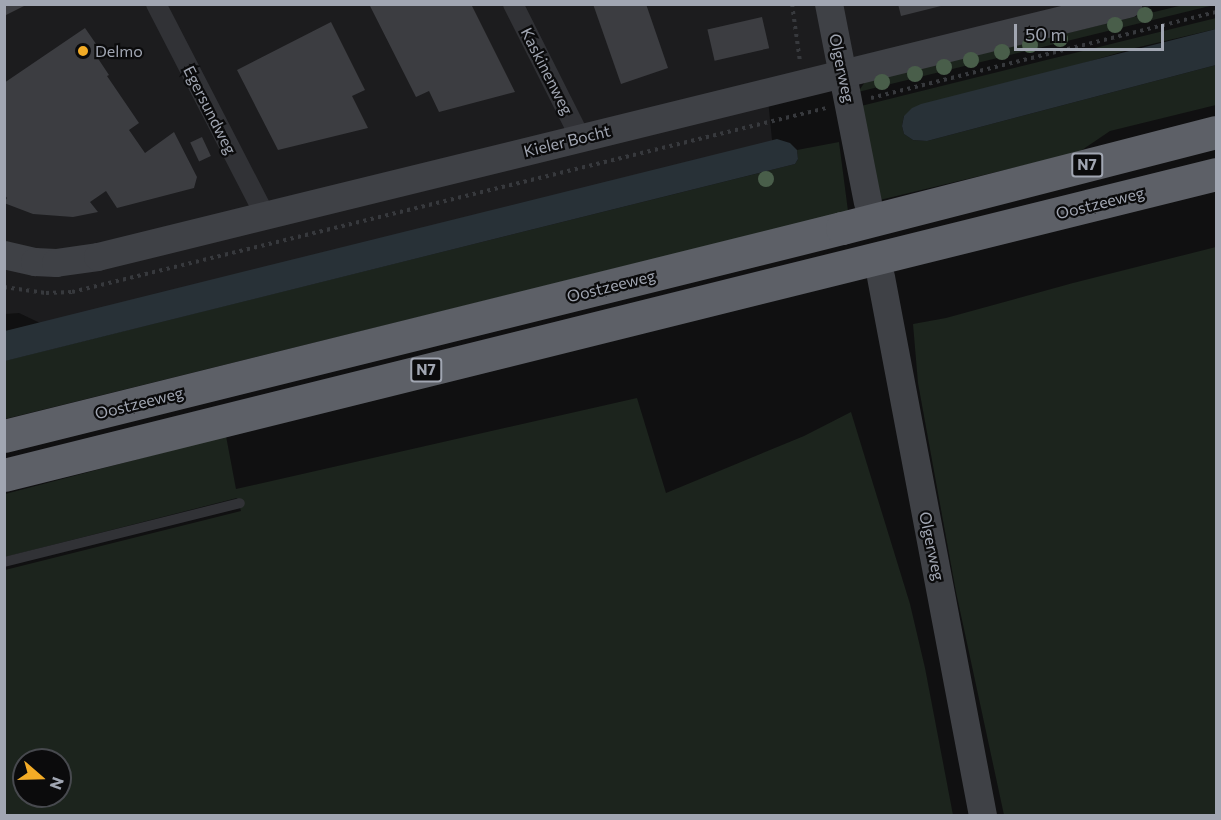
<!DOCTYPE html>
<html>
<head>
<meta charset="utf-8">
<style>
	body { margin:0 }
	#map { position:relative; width:1221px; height:820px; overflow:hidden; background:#101011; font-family:Commissioner,sans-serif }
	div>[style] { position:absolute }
	.built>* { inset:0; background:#1c1c1e }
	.green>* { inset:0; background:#1c241d }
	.water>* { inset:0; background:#283137 }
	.building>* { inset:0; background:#3c3d41; transform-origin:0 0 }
	.path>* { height:4px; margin-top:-2px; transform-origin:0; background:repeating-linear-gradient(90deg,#37393d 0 3px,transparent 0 7.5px) }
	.lane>* { height:10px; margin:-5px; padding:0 5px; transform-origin:5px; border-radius:5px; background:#313236 }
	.street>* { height:20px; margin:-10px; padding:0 10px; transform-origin:10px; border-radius:10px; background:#313236 }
	.secondary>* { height:28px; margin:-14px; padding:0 14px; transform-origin:14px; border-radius:14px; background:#3f4146 }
	.highway>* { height:33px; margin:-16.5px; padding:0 16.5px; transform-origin:16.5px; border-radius:16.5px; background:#5d6067 }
	.trees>* { width:16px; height:16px; margin:-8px; border-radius:50%; background:#495e4a }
	.dots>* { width:16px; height:16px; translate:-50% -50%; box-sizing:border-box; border:3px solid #0b0b0c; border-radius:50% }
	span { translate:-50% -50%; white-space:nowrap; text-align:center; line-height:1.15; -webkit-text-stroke:4.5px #0b0b0c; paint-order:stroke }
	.shield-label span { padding:2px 4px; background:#0b0b0c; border:2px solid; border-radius:4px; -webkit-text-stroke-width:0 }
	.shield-label { font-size:15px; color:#a1a6b2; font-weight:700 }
	.poi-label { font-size:16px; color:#a1a6b2 }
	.left { translate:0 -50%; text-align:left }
	.street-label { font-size:16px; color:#a1a6b2 }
	.frame { position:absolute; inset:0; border:6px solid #a1a6b2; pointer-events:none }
	.north { position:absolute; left:12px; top:748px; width:60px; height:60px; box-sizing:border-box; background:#0b0b0c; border:2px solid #47494e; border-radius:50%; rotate:110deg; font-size:16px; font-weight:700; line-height:24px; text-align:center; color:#a1a6b2 }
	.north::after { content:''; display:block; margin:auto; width:21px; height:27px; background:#f3ac26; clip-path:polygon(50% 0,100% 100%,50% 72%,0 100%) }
	.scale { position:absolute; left:1014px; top:24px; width:150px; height:27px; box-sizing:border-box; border:3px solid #a1a6b2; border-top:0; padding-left:8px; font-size:18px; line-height:21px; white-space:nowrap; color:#a1a6b2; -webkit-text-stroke:4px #0b0b0c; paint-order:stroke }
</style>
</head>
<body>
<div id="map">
	<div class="built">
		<i style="clip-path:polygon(4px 5px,1156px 5px,887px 70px,766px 79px,773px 150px,57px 331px,19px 313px,5px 314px)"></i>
	</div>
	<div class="green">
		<i style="clip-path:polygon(1183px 5px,1214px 5px,858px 92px,865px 82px)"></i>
		<i style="clip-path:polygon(1216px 18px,1216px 29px,1135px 48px,904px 116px,902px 126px,904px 134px,913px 140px,927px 141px,1216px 65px,1216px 105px,1110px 131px,1079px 152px,880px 200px,861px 106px)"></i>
		<i style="clip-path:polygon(839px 142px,848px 211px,5px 419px,4px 361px,795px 164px,798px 159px,797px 150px)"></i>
		<i style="clip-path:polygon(1216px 247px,1216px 815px,1004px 815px,956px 592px,918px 383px,913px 324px,946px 318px,1073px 283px)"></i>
		<i style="clip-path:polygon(evenodd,637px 398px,666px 493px,804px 436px,851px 412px,910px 604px,925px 668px,953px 815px,5px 815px,5px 570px,241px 511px,237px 498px,5px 557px,5px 494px,226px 436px,236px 489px,637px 398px,24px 760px,60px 760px,60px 796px,24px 796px,24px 760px)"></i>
	</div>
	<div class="water">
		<i style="clip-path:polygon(1216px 29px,1216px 65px,927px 141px,913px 140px,904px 134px,902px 126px,904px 116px,912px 108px,921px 104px)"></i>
		<i style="clip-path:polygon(777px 139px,790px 143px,797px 150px,798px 159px,795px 164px,5px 361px,5px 331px)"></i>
	</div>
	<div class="building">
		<i style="clip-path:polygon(4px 4px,28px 4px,4px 16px)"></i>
		<i style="clip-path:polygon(369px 4px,471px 4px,515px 92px,439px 112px,429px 91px,416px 97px)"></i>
		<i style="clip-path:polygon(593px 4px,646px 4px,668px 68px,621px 84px)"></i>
		<i style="clip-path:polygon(898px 4px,945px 4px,945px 5px,901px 16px)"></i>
		<i style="left:762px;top:17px;width:32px;height:56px;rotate:77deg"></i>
		<i style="clip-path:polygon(331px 22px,365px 90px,352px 96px,368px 128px,278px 150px,237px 70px)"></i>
		<i style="clip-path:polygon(85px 28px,103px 54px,97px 57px,109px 75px,107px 76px,139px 123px,129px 130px,145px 153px,174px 132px,197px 177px,194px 188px,117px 208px,106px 191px,90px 202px,98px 212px,73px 217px,33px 214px,4px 203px,7px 198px,4px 194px,4px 83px)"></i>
		<i style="left:202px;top:137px;width:21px;height:13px;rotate:65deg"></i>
	</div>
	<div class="path">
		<i style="left:792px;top:4px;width:59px;rotate:82.1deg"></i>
		<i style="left:871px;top:98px;width:356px;rotate:-14deg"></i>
		<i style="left:4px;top:287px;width:42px;rotate:8.1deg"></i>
		<i style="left:46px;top:293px;width:26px;rotate:-2deg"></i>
		<i style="left:72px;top:292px;width:776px;rotate:-13.71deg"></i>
	</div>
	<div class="lane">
		<i style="left:4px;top:562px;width:243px;rotate:-14deg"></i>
	</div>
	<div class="street">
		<i style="left:156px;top:4px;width:237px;rotate:62.7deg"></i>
		<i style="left:513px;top:4px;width:149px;rotate:63.3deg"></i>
	</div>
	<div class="secondary">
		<i style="left:829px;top:4px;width:202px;rotate:78.9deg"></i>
		<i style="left:4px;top:255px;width:32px;rotate:13deg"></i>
		<i style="left:35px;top:262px;width:21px;rotate:3deg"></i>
		<i style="left:56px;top:263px;width:42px;rotate:-8.1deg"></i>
		<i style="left:98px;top:257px;width:1061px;rotate:-13.8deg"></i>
		<i style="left:881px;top:277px;width:549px;rotate:79.28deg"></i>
	</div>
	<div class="highway">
		<i style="left:4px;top:436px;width:863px;rotate:-13.94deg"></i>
		<i style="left:842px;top:228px;width:386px;rotate:-14.4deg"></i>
		<i style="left:4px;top:475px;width:1249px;rotate:-13.95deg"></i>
	</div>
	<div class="trees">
		<i style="left:1145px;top:15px"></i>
		<i style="left:1115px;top:25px"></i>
		<i style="left:1060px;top:39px"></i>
		<i style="left:1030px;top:45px"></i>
		<i style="left:1002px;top:52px"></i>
		<i style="left:971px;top:60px"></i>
		<i style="left:944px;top:67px"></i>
		<i style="left:915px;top:74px"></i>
		<i style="left:882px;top:82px"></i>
		<i style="left:766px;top:179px"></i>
	</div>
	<div class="dots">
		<i style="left:83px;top:51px;background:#f3ac26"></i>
	</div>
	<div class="shield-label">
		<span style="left:1087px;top:165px">N7</span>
		<span style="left:426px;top:370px">N7</span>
	</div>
	<div class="poi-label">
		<span class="left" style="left:95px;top:51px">Delmo</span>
	</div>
	<div class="street-label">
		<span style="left:842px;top:68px;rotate:78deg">Olgerweg</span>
		<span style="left:547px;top:71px;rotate:63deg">Kaskinenweg</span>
		<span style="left:210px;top:110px;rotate:63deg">Egersundweg</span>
		<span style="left:567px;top:141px;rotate:-14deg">Kieler Bocht</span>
		<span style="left:1100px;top:203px;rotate:-14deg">Oostzeeweg</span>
		<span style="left:611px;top:286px;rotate:-14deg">Oostzeeweg</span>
		<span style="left:139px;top:403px;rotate:-14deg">Oostzeeweg</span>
		<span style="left:932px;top:546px;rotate:78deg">Olgerweg</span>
	</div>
	<div class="frame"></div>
	<div class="north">N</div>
	<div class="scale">50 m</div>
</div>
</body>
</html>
